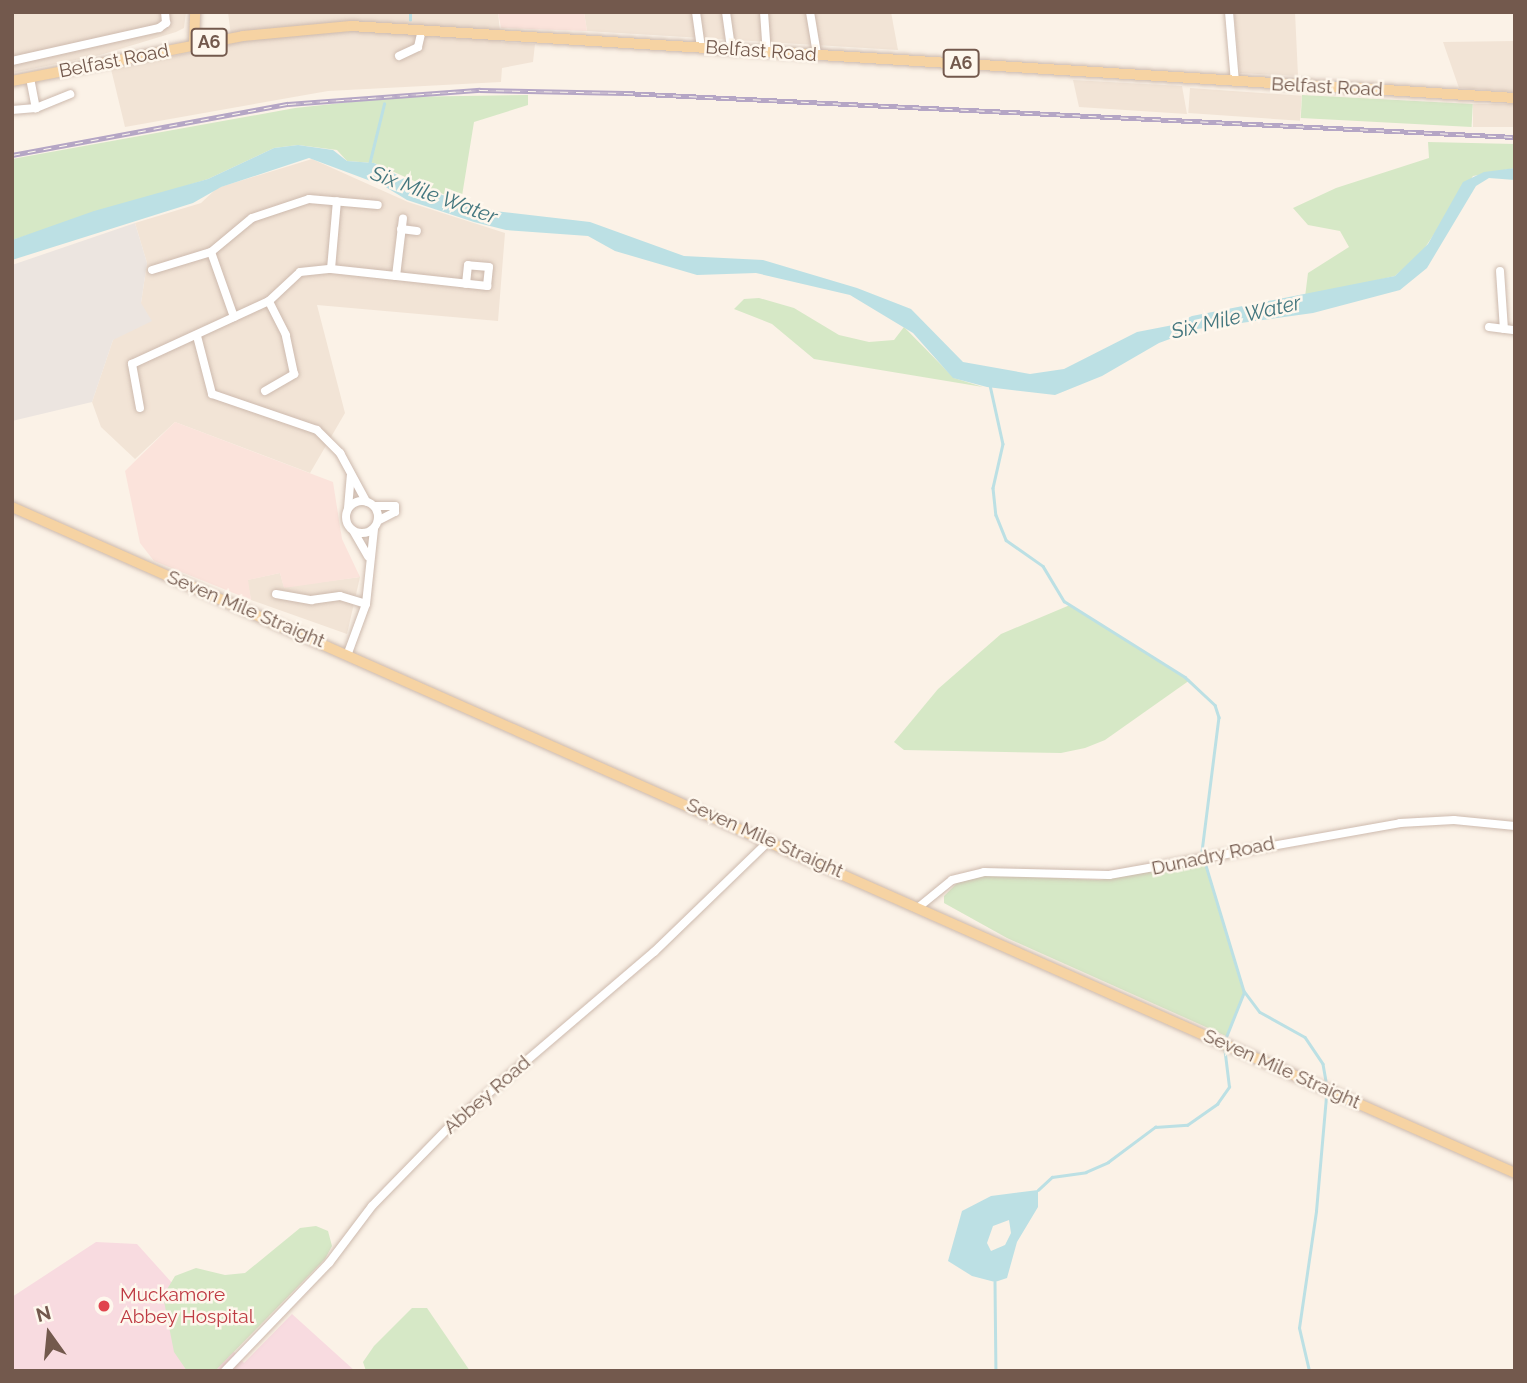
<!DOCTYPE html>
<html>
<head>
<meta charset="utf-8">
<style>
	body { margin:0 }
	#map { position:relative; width:1527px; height:1383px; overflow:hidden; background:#fbf2e7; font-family:Raleway,sans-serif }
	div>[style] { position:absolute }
	.residential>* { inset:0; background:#f2e4d6; transform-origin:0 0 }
	.commercial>* { inset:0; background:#fbe3db }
	.industrial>* { inset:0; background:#ece5e0 }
	.medical>* { inset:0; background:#f8dbe0 }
	.green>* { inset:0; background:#d6e8c6; transform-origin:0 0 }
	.water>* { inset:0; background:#bce0e4 }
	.stream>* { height:2.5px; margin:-1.25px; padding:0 1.25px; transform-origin:1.25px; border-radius:1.25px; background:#bce0e4 }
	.roads { filter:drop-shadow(0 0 2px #cdbaae) drop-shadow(0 0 2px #cdbaae) }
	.minor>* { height:8px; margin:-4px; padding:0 4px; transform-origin:4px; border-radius:4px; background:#fff }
	.minor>.ring { margin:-4px; padding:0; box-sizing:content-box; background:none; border:8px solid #fff; border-radius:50% }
	.major>* { height:10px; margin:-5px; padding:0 5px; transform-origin:5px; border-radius:5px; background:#f6d3a3 }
	.rail>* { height:5px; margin-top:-2.5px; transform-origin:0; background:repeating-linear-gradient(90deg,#fef7ed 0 8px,#b5a6c5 0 16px); box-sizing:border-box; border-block:2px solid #b5a6c5 }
	.dots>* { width:19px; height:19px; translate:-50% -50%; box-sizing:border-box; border:4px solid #fef7ed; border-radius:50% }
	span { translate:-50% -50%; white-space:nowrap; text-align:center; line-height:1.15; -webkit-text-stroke:5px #fef7ed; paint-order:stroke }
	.shield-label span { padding:2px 5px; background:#fef7ed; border:2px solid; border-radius:5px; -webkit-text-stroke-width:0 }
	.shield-label { font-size:18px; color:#73594d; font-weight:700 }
	.street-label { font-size:19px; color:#73594d }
	.health-label { font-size:19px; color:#be3a42 }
	.left { translate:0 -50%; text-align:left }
	.water-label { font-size:21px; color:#44777f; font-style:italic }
	.frame { position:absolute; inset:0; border:14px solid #73594d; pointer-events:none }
	.north { position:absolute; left:14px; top:1299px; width:70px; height:70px; -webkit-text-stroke:5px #fef7ed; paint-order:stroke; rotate:345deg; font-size:19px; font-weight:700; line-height:28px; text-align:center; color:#73594d }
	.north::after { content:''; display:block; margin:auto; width:24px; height:32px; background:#73594d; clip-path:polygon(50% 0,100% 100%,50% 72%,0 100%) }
</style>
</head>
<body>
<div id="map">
	<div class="residential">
		<i style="clip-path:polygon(12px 12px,186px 12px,184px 28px,176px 32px,100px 55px,12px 73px)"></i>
		<i style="clip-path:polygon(228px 12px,498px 12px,501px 42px,535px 44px,533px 62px,502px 68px,501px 82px,328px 91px,125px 127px,111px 69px,232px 44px)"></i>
		<i style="clip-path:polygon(584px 12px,891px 12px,898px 50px,587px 31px)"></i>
		<i style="clip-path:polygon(1234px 12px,1295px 12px,1298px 76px,1240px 73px)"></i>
		<i style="clip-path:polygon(1515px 41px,1515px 92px,1459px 88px,1443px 42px)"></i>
		<i style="clip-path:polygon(1073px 80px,1182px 86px,1187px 114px,1079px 107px)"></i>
		<i style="left:1190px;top:88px;width:112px;height:25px;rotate:4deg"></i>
		<i style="left:1473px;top:104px;width:42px;height:23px"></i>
		<i style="clip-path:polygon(312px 159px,408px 202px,505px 233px,498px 321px,317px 305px,345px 413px,310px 473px,175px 422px,135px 459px,101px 427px,92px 402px,113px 340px,141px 303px,147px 263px,135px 223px,201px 203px,217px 188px)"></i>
		<i style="clip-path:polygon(280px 573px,284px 587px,360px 577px,347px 634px,251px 600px,247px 580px)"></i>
	</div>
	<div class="commercial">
		<i style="clip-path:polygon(498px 12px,584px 12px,587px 31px,501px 28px)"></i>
		<i style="clip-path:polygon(175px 422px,333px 482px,342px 539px,360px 577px,284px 588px,280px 573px,248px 580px,251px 600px,154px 561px,140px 543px,125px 471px)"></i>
	</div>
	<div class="industrial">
		<i style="clip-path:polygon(135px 223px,147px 263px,141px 303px,152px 321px,113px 340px,92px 402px,12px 421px,12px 265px)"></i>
	</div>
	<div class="medical">
		<i style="clip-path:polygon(96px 1242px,137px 1244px,244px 1363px,292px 1314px,355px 1371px,12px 1371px,12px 1297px)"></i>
	</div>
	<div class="green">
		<i style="clip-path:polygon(528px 95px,528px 105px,474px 122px,461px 202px,374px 163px,347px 161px,337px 150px,298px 145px,274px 148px,208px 179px,12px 240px,12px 159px,295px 108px,398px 97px)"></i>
		<i style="left:1302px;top:95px;width:171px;height:23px;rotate:3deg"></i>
		<i style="clip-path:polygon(1428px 142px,1515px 144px,1515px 168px,1473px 176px,1422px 252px,1395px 276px,1305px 297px,1308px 273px,1349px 247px,1340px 231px,1308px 225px,1293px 208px,1336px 188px,1429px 158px)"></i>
		<i style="clip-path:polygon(759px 298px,794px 308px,839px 335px,869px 342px,894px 340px,904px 327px,954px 378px,983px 387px,814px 359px,772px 324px,734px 309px,744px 299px)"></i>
		<i style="clip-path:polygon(1070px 605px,1190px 680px,1105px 740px,1085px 748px,1061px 753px,904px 750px,894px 742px,938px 689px,1001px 634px)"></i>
		<i style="clip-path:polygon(1205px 863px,1244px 992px,1226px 1036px,1007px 938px,944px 903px,944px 896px,957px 883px,986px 875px,1099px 880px)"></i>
		<i style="clip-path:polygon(316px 1226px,328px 1231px,332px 1246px,325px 1259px,215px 1371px,187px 1371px,174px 1352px,163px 1296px,175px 1276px,196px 1268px,225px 1275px,245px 1273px,300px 1228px)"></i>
		<i style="clip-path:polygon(412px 1308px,427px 1308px,470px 1371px,366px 1371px,363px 1362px,374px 1346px)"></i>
	</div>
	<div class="water">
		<i style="clip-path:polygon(298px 145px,333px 150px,347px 161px,374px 163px,422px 188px,486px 210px,590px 222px,684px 256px,763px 260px,857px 288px,911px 309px,963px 362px,1030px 374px,1064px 369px,1137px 332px,1173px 325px,1192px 316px,1395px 276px,1428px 244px,1463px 182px,1484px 172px,1515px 168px,1515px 180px,1489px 178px,1476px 186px,1427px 268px,1400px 290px,1313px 313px,1197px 329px,1159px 343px,1102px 376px,1055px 395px,987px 387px,953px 378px,913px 333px,850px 295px,756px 273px,697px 275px,615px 251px,588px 236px,506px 230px,474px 222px,407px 200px,384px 186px,309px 158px,221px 187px,193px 203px,12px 260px,12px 240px,94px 211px,208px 179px,274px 148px)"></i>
		<i style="clip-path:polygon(evenodd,1038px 1190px,1038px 1207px,1017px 1242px,1007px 1278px,995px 1282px,972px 1276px,948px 1261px,962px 1211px,991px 1196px,1038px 1190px,1009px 1220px,1011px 1233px,1005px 1245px,991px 1251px,987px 1243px,993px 1226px,1009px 1220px)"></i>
	</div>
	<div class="stream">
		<i style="left:410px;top:20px;width:8px;rotate:-90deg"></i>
		<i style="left:369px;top:165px;width:63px;rotate:-76.2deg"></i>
		<i style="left:990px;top:385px;width:60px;rotate:77.6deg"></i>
		<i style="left:1003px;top:444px;width:45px;rotate:102.8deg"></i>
		<i style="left:993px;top:488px;width:27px;rotate:84deg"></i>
		<i style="left:996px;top:515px;width:27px;rotate:68deg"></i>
		<i style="left:1006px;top:540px;width:45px;rotate:35.1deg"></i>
		<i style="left:1043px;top:566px;width:41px;rotate:59deg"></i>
		<i style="left:1064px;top:601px;width:143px;rotate:32.1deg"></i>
		<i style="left:1185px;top:677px;width:41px;rotate:43deg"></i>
		<i style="left:1215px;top:705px;width:13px;rotate:72deg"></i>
		<i style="left:1219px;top:717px;width:135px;rotate:97.2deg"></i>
		<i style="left:1205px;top:862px;width:135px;rotate:73.2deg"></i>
		<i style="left:1244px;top:991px;width:26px;rotate:53deg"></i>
		<i style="left:1260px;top:1012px;width:51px;rotate:29.1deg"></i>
		<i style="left:1305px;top:1037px;width:32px;rotate:56deg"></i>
		<i style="left:1323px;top:1064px;width:17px;rotate:80deg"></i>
		<i style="left:1226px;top:1037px;width:48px;rotate:-68.2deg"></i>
		<i style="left:1038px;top:1190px;width:19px;rotate:-43deg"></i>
		<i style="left:1052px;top:1177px;width:34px;rotate:-8deg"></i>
		<i style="left:1086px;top:1172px;width:24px;rotate:-24deg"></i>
		<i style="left:1108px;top:1162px;width:59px;rotate:-36.7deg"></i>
		<i style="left:1155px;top:1127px;width:32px;rotate:-4deg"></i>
		<i style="left:1187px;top:1125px;width:37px;rotate:-35deg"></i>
		<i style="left:1217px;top:1104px;width:21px;rotate:-55deg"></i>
		<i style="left:1229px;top:1087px;width:38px;rotate:-97deg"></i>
		<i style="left:995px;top:1282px;width:89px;rotate:89.4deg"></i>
		<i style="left:1309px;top:1371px;width:44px;rotate:-103.1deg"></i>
		<i style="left:1299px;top:1328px;width:118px;rotate:-81.7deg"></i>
		<i style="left:1316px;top:1211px;width:115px;rotate:-85deg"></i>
	</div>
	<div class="roads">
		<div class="minor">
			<i style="left:696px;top:12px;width:35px;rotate:82deg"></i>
			<i style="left:726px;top:12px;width:37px;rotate:82deg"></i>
			<i style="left:764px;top:12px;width:39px;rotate:86deg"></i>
			<i style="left:810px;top:12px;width:43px;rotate:80.5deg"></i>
			<i style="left:1229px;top:12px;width:70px;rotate:85.1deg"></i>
			<i style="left:399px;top:56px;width:21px;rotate:-25deg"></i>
			<i style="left:418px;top:47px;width:18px;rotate:-77deg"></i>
			<i style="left:12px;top:61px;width:151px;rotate:-12.7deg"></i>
			<i style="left:159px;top:28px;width:9px;rotate:-36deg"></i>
			<i style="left:166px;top:23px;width:11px;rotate:-95deg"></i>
			<i style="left:30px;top:78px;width:31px;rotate:79deg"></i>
			<i style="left:12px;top:110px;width:24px;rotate:-5deg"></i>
			<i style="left:36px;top:108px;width:37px;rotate:-22deg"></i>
			<i style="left:401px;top:229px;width:16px;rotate:7deg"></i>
			<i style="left:211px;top:252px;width:69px;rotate:70.5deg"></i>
			<i style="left:331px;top:269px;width:68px;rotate:-85deg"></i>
			<i style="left:152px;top:270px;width:62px;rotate:-17deg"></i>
			<i style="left:211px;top:252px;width:53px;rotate:-39.7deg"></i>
			<i style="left:252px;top:218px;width:60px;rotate:-18.4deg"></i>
			<i style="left:309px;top:199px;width:69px;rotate:5deg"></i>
			<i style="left:1500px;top:271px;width:58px;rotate:86.1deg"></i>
			<i style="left:396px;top:276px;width:58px;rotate:-83.1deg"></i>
			<i style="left:1489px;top:327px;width:26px;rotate:7deg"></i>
			<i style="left:197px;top:336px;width:60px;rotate:75.5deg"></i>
			<i style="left:212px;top:394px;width:111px;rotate:18.9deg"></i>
			<i style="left:317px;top:430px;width:33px;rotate:45deg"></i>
			<i style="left:340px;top:453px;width:55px;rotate:61.6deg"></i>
			<i style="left:265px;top:391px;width:34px;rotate:-30deg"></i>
			<i style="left:294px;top:374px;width:40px;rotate:-102deg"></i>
			<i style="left:286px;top:335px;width:38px;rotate:-117deg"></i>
			<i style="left:140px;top:408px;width:45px;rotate:-100.3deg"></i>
			<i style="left:132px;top:364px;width:151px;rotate:-24.7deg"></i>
			<i style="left:269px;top:301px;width:42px;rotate:-43.1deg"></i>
			<i style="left:300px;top:272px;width:31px;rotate:-6deg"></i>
			<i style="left:331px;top:269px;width:65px;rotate:6.1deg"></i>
			<i style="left:396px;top:276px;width:92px;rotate:6.3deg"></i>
			<i style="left:487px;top:286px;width:19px;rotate:-84deg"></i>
			<i style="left:489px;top:267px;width:21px;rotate:-175deg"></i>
			<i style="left:468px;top:265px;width:19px;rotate:96deg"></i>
			<i class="ring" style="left:346px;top:501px;width:24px;height:24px"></i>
			<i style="left:375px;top:506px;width:20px"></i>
			<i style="left:395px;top:506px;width:6px;rotate:90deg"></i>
			<i style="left:395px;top:512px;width:18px;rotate:153deg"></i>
			<i style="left:348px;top:508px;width:32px;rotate:-85deg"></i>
			<i style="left:354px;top:532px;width:28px;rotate:60deg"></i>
			<i style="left:276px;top:594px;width:36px;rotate:10deg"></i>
			<i style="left:311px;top:600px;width:29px;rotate:-8deg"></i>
			<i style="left:340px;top:596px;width:27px;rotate:17deg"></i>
			<i style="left:348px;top:653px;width:52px;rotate:-69.8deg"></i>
			<i style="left:366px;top:604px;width:75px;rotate:-83.9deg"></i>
			<i style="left:920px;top:906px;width:41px;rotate:-39.1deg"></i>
			<i style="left:952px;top:880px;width:33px;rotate:-14deg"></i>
			<i style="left:984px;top:872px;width:125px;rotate:1.4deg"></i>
			<i style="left:1109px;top:875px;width:296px;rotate:-10.1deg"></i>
			<i style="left:1400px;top:823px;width:54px;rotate:-3.2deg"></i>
			<i style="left:1454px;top:820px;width:61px;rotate:5.6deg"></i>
			<i style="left:225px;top:1371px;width:150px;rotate:-46.1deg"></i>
			<i style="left:329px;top:1263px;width:71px;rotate:-53deg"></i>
			<i style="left:372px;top:1206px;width:112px;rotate:-45.7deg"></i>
			<i style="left:450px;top:1126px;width:268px;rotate:-40.5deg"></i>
			<i style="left:654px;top:952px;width:161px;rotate:-44deg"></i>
		</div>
		<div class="major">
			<i style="left:194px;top:45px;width:33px;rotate:-88deg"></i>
			<i style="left:12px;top:81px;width:235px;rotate:-11deg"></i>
			<i style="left:243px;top:36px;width:108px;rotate:-5.3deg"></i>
			<i style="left:351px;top:26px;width:1166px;rotate:3.54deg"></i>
			<i style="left:12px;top:507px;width:1644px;rotate:23.9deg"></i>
		</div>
	</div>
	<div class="rail">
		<i style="left:12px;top:155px;width:281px;rotate:-10.5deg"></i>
		<i style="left:288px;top:104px;width:193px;rotate:-4.2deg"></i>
		<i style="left:480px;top:90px;width:145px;rotate:1.2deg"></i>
		<i style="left:625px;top:93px;width:891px;rotate:2.83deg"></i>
	</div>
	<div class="dots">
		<i style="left:104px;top:1306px;background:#e0444e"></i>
	</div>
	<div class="shield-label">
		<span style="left:209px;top:42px">A6</span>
		<span style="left:961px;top:63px">A6</span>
	</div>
	<div class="street-label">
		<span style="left:761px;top:51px;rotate:4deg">Belfast Road</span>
		<span style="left:114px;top:61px;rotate:-11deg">Belfast Road</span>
		<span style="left:1327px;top:87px;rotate:3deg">Belfast Road</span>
		<span style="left:246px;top:609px;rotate:23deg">Seven Mile Straight</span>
		<span style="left:765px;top:838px;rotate:24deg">Seven Mile Straight</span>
		<span style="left:1213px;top:856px;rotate:-12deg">Dunadry Road</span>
		<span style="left:1282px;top:1069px;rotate:24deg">Seven Mile Straight</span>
		<span style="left:487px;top:1095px;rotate:-41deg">Abbey Road</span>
	</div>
	<div class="health-label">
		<span class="left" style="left:120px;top:1306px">Muckamore<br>Abbey Hospital</span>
	</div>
	<div class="water-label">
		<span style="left:434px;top:195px;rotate:20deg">Six Mile Water</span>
		<span style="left:1236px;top:317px;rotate:-13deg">Six Mile Water</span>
	</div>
	<div class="frame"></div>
	<div class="north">N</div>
</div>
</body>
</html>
